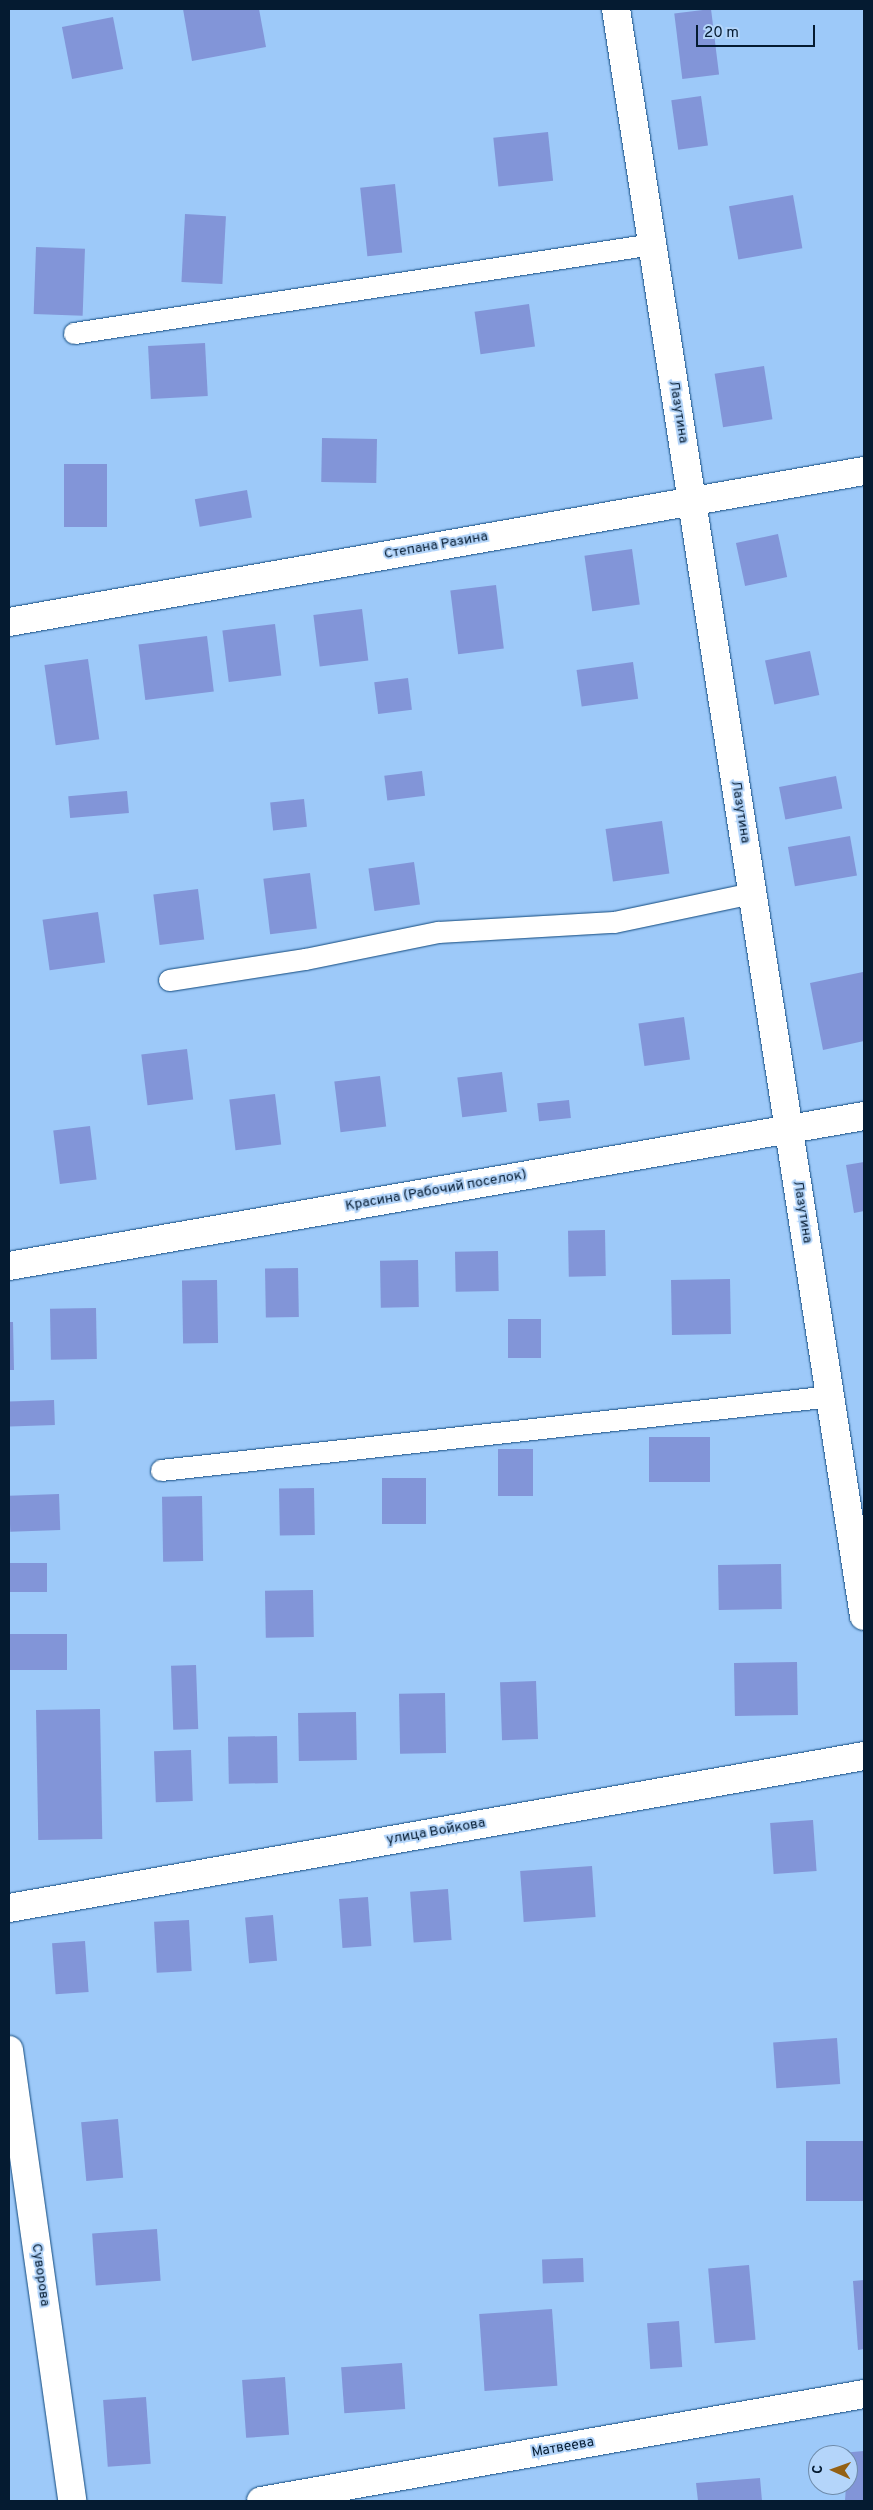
<!DOCTYPE html>
<html>
<head>
<meta charset="utf-8">
<style>
	body { margin:0 }
	#map { position:relative; width:873px; height:2510px; overflow:hidden; background:#9dc9f9; font-family:Overpass,sans-serif }
	div>[style] { position:absolute }
	.building>* { inset:0; background:#8295d8; transform-origin:0 0 }
	.roads { filter:drop-shadow(0 0 1px #11497d) drop-shadow(0 0 1px #11497d) }
	.lane>* { height:21px; margin:-10.5px; padding:0 10.5px; transform-origin:10.5px; border-radius:10.5px; background:#fff }
	.street>* { height:28px; margin:-14px; padding:0 14px; transform-origin:14px; border-radius:14px; background:#fff }
	span { translate:-50% -50%; white-space:nowrap; text-align:center; line-height:1.15; -webkit-text-stroke:4px #b4d5fa; paint-order:stroke }
	.street-label { font-size:14px; color:#051b31 }
	.frame { position:absolute; inset:0; border:10px solid #051b31; pointer-events:none }
	.north { position:absolute; left:808px; top:2445px; width:50px; height:50px; box-sizing:border-box; background:#b4d5fa; border:1px solid #6e8baa; border-radius:50%; rotate:272deg; font-size:14px; font-weight:700; line-height:20px; text-align:center; color:#051b31 }
	.north::after { content:''; display:block; margin:auto; width:18px; height:22px; background:#946114; clip-path:polygon(50% 0,100% 100%,50% 72%,0 100%) }
	.scale { position:absolute; left:696px; top:25px; width:119px; height:22px; box-sizing:border-box; border:2px solid #051b31; border-top:0; padding-left:6px; font-size:15px; line-height:18px; white-space:nowrap; color:#051b31; -webkit-text-stroke:4px #b4d5fa; paint-order:stroke }
</style>
</head>
<body>
<div id="map">
	<div class="building">
		<i style="clip-path:polygon(183px 9px,259px 9px,266px 47px,192px 61px)"></i>
		<i style="left:711px;top:9px;width:66px;height:37px;rotate:83deg"></i>
		<i style="left:113px;top:17px;width:53px;height:52px;rotate:79deg"></i>
		<i style="left:701px;top:96px;width:50px;height:30px;rotate:82deg"></i>
		<i style="left:548px;top:132px;width:49px;height:55px;rotate:84deg"></i>
		<i style="left:395px;top:184px;width:69px;height:35px;rotate:84deg"></i>
		<i style="left:793px;top:195px;width:54px;height:65px;rotate:80deg"></i>
		<i style="left:185px;top:214px;width:41px;height:68px;rotate:3deg"></i>
		<i style="left:36px;top:247px;width:49px;height:67px;rotate:2deg"></i>
		<i style="left:529px;top:304px;width:43px;height:55px;rotate:82deg"></i>
		<i style="left:205px;top:343px;width:53px;height:57px;rotate:87deg"></i>
		<i style="left:764px;top:366px;width:54px;height:50px;rotate:81deg"></i>
		<i style="left:322px;top:438px;width:55px;height:44px;rotate:1deg"></i>
		<i style="left:64px;top:464px;width:43px;height:63px"></i>
		<i style="left:247px;top:490px;width:28px;height:53px;rotate:80deg"></i>
		<i style="left:778px;top:534px;width:44px;height:43px;rotate:78deg"></i>
		<i style="left:632px;top:549px;width:56px;height:48px;rotate:82deg"></i>
		<i style="left:496px;top:585px;width:64px;height:46px;rotate:83deg"></i>
		<i style="left:362px;top:609px;width:52px;height:49px;rotate:83deg"></i>
		<i style="left:275px;top:624px;width:52px;height:53px;rotate:83deg"></i>
		<i style="left:207px;top:636px;width:56px;height:69px;rotate:83deg"></i>
		<i style="left:810px;top:651px;width:45px;height:46px;rotate:78deg"></i>
		<i style="left:88px;top:659px;width:81px;height:44px;rotate:82deg"></i>
		<i style="left:633px;top:662px;width:37px;height:57px;rotate:82deg"></i>
		<i style="left:408px;top:678px;width:32px;height:34px;rotate:83deg"></i>
		<i style="left:422px;top:771px;width:25px;height:38px;rotate:83deg"></i>
		<i style="left:836px;top:776px;width:33px;height:58px;rotate:79deg"></i>
		<i style="left:127px;top:791px;width:22px;height:59px;rotate:85deg"></i>
		<i style="left:304px;top:799px;width:28px;height:34px;rotate:84deg"></i>
		<i style="left:662px;top:821px;width:53px;height:57px;rotate:82deg"></i>
		<i style="left:850px;top:836px;width:40px;height:63px;rotate:80deg"></i>
		<i style="left:414px;top:862px;width:43px;height:46px;rotate:82deg"></i>
		<i style="left:310px;top:873px;width:56px;height:47px;rotate:83deg"></i>
		<i style="left:198px;top:889px;width:51px;height:45px;rotate:83deg"></i>
		<i style="left:98px;top:912px;width:51px;height:56px;rotate:82deg"></i>
		<i style="clip-path:polygon(863px 972px,864px 1041px,823px 1050px,810px 983px)"></i>
		<i style="left:684px;top:1017px;width:43px;height:46px;rotate:82deg"></i>
		<i style="left:187px;top:1049px;width:51px;height:46px;rotate:83deg"></i>
		<i style="left:502px;top:1072px;width:40px;height:45px;rotate:83deg"></i>
		<i style="left:380px;top:1076px;width:51px;height:46px;rotate:83deg"></i>
		<i style="left:275px;top:1094px;width:51px;height:46px;rotate:83deg"></i>
		<i style="left:569px;top:1100px;width:18px;height:32px;rotate:84deg"></i>
		<i style="left:90px;top:1126px;width:54px;height:37px;rotate:83deg"></i>
		<i style="clip-path:polygon(864px 1162px,864px 1211px,854px 1213px,846px 1165px)"></i>
		<i style="left:605px;top:1230px;width:46px;height:37px;rotate:89deg"></i>
		<i style="left:498px;top:1251px;width:40px;height:43px;rotate:89deg"></i>
		<i style="left:418px;top:1260px;width:47px;height:38px;rotate:89deg"></i>
		<i style="left:298px;top:1268px;width:49px;height:33px;rotate:89deg"></i>
		<i style="left:730px;top:1279px;width:55px;height:59px;rotate:89deg"></i>
		<i style="left:217px;top:1280px;width:63px;height:35px;rotate:89deg"></i>
		<i style="left:96px;top:1308px;width:51px;height:46px;rotate:89deg"></i>
		<i style="left:508px;top:1319px;width:33px;height:39px"></i>
		<i style="clip-path:polygon(9px 1322px,13px 1322px,14px 1370px,9px 1370px)"></i>
		<i style="left:54px;top:1400px;width:25px;height:45px;rotate:88deg"></i>
		<i style="left:710px;top:1437px;width:45px;height:61px;rotate:90deg"></i>
		<i style="left:498px;top:1449px;width:35px;height:47px"></i>
		<i style="left:382px;top:1478px;width:44px;height:46px"></i>
		<i style="left:314px;top:1488px;width:47px;height:35px;rotate:89deg"></i>
		<i style="left:59px;top:1494px;width:36px;height:50px;rotate:88deg"></i>
		<i style="left:202px;top:1496px;width:65px;height:40px;rotate:89deg"></i>
		<i style="left:47px;top:1563px;width:29px;height:38px;rotate:90deg"></i>
		<i style="left:781px;top:1564px;width:45px;height:63px;rotate:89deg"></i>
		<i style="left:313px;top:1590px;width:47px;height:48px;rotate:89deg"></i>
		<i style="left:67px;top:1634px;width:36px;height:58px;rotate:90deg"></i>
		<i style="left:797px;top:1662px;width:53px;height:63px;rotate:89deg"></i>
		<i style="left:196px;top:1665px;width:64px;height:25px;rotate:88deg"></i>
		<i style="left:536px;top:1681px;width:58px;height:36px;rotate:88deg"></i>
		<i style="left:445px;top:1693px;width:60px;height:46px;rotate:89deg"></i>
		<i style="left:100px;top:1709px;width:130px;height:64px;rotate:89deg"></i>
		<i style="left:356px;top:1712px;width:48px;height:58px;rotate:89deg"></i>
		<i style="left:277px;top:1736px;width:47px;height:49px;rotate:89deg"></i>
		<i style="left:191px;top:1750px;width:51px;height:37px;rotate:88deg"></i>
		<i style="left:813px;top:1820px;width:51px;height:43px;rotate:86deg"></i>
		<i style="left:592px;top:1866px;width:51px;height:72px;rotate:86deg"></i>
		<i style="left:448px;top:1889px;width:51px;height:38px;rotate:86deg"></i>
		<i style="left:368px;top:1897px;width:49px;height:29px;rotate:86deg"></i>
		<i style="left:273px;top:1915px;width:46px;height:28px;rotate:85deg"></i>
		<i style="left:189px;top:1920px;width:51px;height:35px;rotate:87deg"></i>
		<i style="left:85px;top:1941px;width:51px;height:33px;rotate:86deg"></i>
		<i style="left:837px;top:2038px;width:46px;height:64px;rotate:86deg"></i>
		<i style="left:118px;top:2119px;width:59px;height:37px;rotate:85deg"></i>
		<i style="left:864px;top:2141px;width:60px;height:58px;rotate:90deg"></i>
		<i style="left:157px;top:2229px;width:52px;height:65px;rotate:86deg"></i>
		<i style="left:583px;top:2258px;width:24px;height:41px;rotate:88deg"></i>
		<i style="left:749px;top:2265px;width:75px;height:41px;rotate:85deg"></i>
		<i style="clip-path:polygon(864px 2280px,864px 2349px,858px 2350px,853px 2281px)"></i>
		<i style="left:552px;top:2309px;width:77px;height:73px;rotate:86deg"></i>
		<i style="left:679px;top:2321px;width:46px;height:32px;rotate:86deg"></i>
		<i style="left:402px;top:2363px;width:46px;height:61px;rotate:86deg"></i>
		<i style="left:285px;top:2377px;width:58px;height:43px;rotate:86deg"></i>
		<i style="left:146px;top:2397px;width:67px;height:43px;rotate:86deg"></i>
		<i style="clip-path:polygon(864px 2451px,864px 2501px,845px 2501px,848px 2455px,841px 2453px)"></i>
		<i style="clip-path:polygon(760px 2478px,762px 2501px,698px 2501px,696px 2483px)"></i>
	</div>
	<div class="roads">
		<div class="lane">
			<i style="left:74px;top:333px;width:585px;rotate:-8.75deg"></i>
			<i style="left:169px;top:980px;width:138px;rotate:-8.8deg"></i>
			<i style="left:305px;top:959px;width:136px;rotate:-11.5deg"></i>
			<i style="left:438px;top:932px;width:176px;rotate:-3.3deg"></i>
			<i style="left:614px;top:922px;width:141px;rotate:-11.9deg"></i>
			<i style="left:161px;top:1470px;width:674px;rotate:-6.3deg"></i>
		</div>
		<div class="street">
			<i style="left:616px;top:9px;width:1626px;rotate:81.23deg"></i>
			<i style="left:9px;top:622px;width:868px;rotate:-10.02deg"></i>
			<i style="left:9px;top:1266px;width:868px;rotate:-9.95deg"></i>
			<i style="left:9px;top:1908px;width:868px;rotate:-10.08deg"></i>
			<i style="left:9px;top:2050px;width:455px;rotate:82deg"></i>
			<i style="left:261px;top:2501px;width:612px;rotate:-10.06deg"></i>
		</div>
	</div>
	<div class="street-label">
		<span style="left:678px;top:412px;rotate:81deg">Лазутина</span>
		<span style="left:436px;top:546px;rotate:-10deg">Степана Разина</span>
		<span style="left:740px;top:812px;rotate:81deg">Лазутина</span>
		<span style="left:436px;top:1191px;rotate:-10deg">Красина (Рабочий поселок)</span>
		<span style="left:802px;top:1212px;rotate:81deg">Лазутина</span>
		<span style="left:436px;top:1832px;rotate:-10deg">улица Войкова</span>
		<span style="left:40px;top:2275px;rotate:82deg">Суворова</span>
		<span style="left:563px;top:2448px;rotate:-10deg">Матвеева</span>
	</div>
	<div class="frame"></div>
	<div class="north">С</div>
	<div class="scale">20 m</div>
</div>
</body>
</html>
